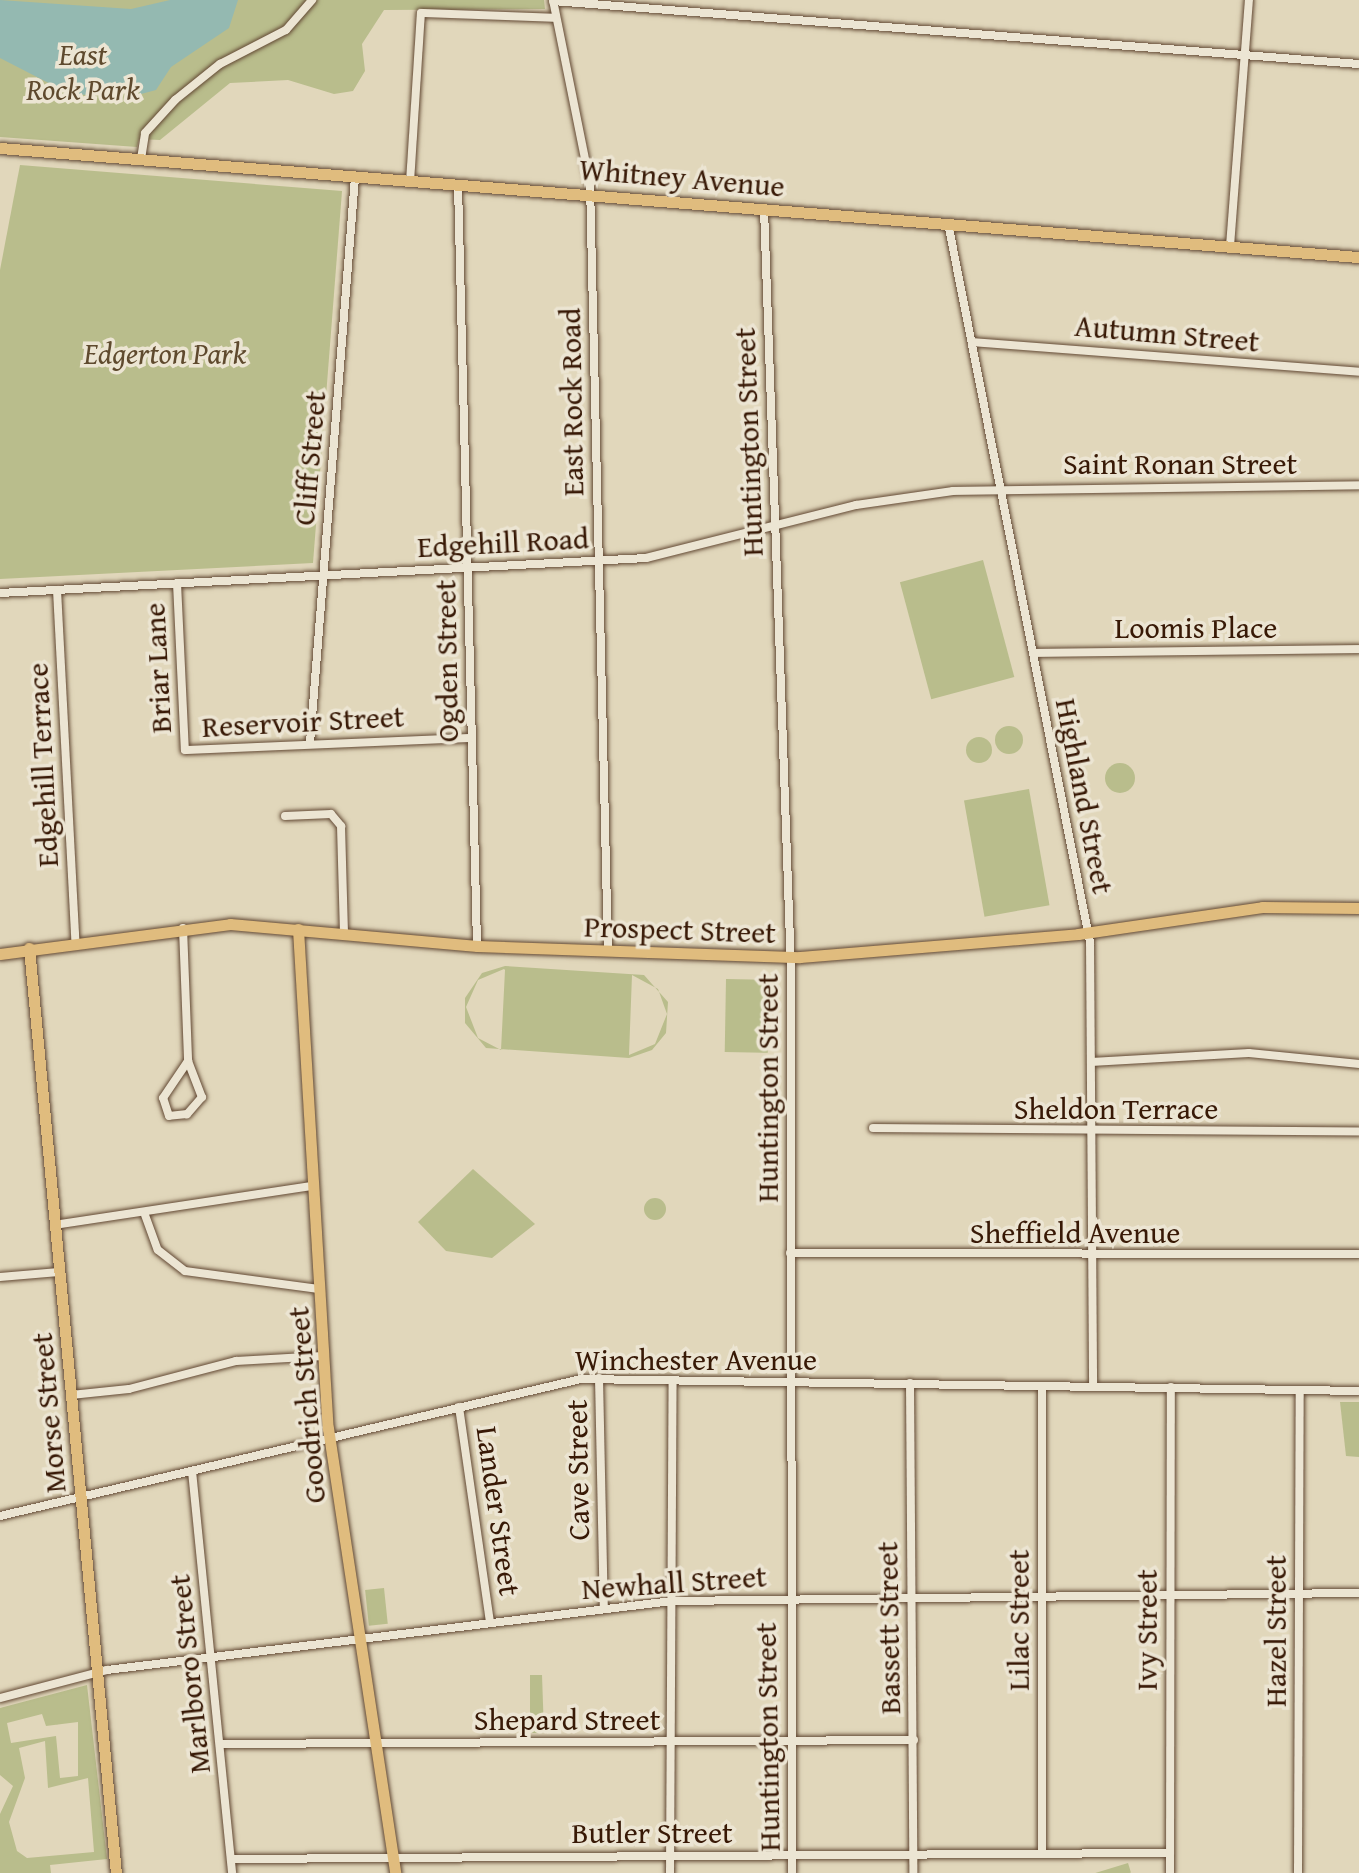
<!DOCTYPE html>
<html>
<head>
<meta charset="utf-8">
<style>
	body { margin:0 }
	#map { position:relative; width:1359px; height:1873px; overflow:hidden; background:#e1d7bb; font-family:"Gentium Book Plus",serif }
	div>[style] { position:absolute }
	.green>* { inset:0; background:#b9bd8c; transform-origin:0 0 }
	.round { border-radius:50% }
	.water>* { inset:0; background:#94b9b1 }
	.roads { filter:drop-shadow(0 0 2px #624833) drop-shadow(0 0 2px #624833) }
	.minor>* { height:8px; margin:-4px; padding:0 4px; transform-origin:4px; border-radius:4px; background:#ece5d3 }
	.major>* { height:11px; margin:-5.5px; padding:0 5.5px; transform-origin:5.5px; border-radius:5.5px; background:#e0bc7e }
	span { translate:-50% -50%; white-space:nowrap; text-align:center; line-height:1.15; -webkit-text-stroke:7px #ece5d3; paint-order:stroke }
	.park-label { font-size:30px; color:#5f4a2e; font-style:italic }
	.street-label { font-size:30px; color:#381906 }
</style>
</head>
<body>
<div id="map">
	<div class="green">
		<i style="clip-path:polygon(0 0,544px 0,545px 9px,384px 10px,362px 44px,365px 71px,353px 91px,334px 94px,288px 80px,230px 83px,160px 140px,139px 139px,137px 147px,0 137px)"></i>
		<i style="clip-path:polygon(20px 165px,342px 191px,313px 563px,0 579px,0 270px)"></i>
		<i style="left:983px;top:560px;width:121px;height:86px;rotate:75deg"></i>
		<i class="round" style="left:995px;top:726px;width:28px;height:28px"></i>
		<i class="round" style="left:966px;top:737px;width:26px;height:26px"></i>
		<i class="round" style="left:1105px;top:763px;width:30px;height:30px"></i>
		<i style="left:1029px;top:789px;width:118px;height:66px;rotate:80deg"></i>
		<i style="clip-path:polygon(evenodd,505px 966px,644px 975px,668px 1002px,666px 1033px,652px 1050px,629px 1058px,486px 1048px,465px 1023px,465px 998px,482px 973px,505px 966px,504px 969px,505px 970px,501px 1050px,478px 1038px,466px 1007px,478px 980px,504px 969px,505px 966px,632px 975px,658px 989px,667px 1014px,655px 1044px,629px 1055px,632px 975px)"></i>
		<i style="left:726px;top:979px;width:43px;height:73px;rotate:1deg"></i>
		<i style="clip-path:polygon(473px 1169px,535px 1224px,492px 1258px,446px 1251px,418px 1222px)"></i>
		<i class="round" style="left:644px;top:1198px;width:22px;height:22px"></i>
		<i style="clip-path:polygon(1340px 1402px,1359px 1402px,1359px 1457px,1346px 1456px)"></i>
		<i style="left:384px;top:1588px;width:36px;height:19px;rotate:84deg"></i>
		<i style="clip-path:polygon(530px 1675px,542px 1675px,544px 1733px,530px 1733px)"></i>
		<i style="clip-path:polygon(evenodd,87px 1685px,107px 1859px,50px 1865px,51px 1873px,0 1873px,0 1814px,13px 1786px,0 1775px,0 1708px,87px 1685px,42px 1714px,46px 1726px,78px 1722px,78px 1776px,60px 1778px,56px 1736px,11px 1743px,7px 1723px,42px 1714px,87px 1685px,45px 1741px,48px 1788px,88px 1778px,94px 1852px,27px 1858px,17px 1851px,9px 1822px,25px 1778px,19px 1748px,45px 1741px)"></i>
		<i style="left:1128px;top:1863px;width:10px;height:51px;rotate:73deg"></i>
	</div>
	<div class="water">
		<i style="clip-path:polygon(0 0,131px 9px,170px 0,238px 0,229px 28px,171px 67px,156px 90px,141px 94px,131px 83px,90px 95px,70px 94px,0 58px)"></i>
	</div>
	<div class="roads">
		<div class="minor">
			<i style="left:553px;top:0;width:187px;rotate:78.6deg"></i>
			<i style="left:590px;top:183px;width:768px;rotate:88.66deg"></i>
			<i style="left:553px;top:1px;width:808px;rotate:4.47deg"></i>
			<i style="left:141px;top:159px;width:26px;rotate:-81deg"></i>
			<i style="left:145px;top:133px;width:45px;rotate:-47.7deg"></i>
			<i style="left:175px;top:100px;width:58px;rotate:-38.7deg"></i>
			<i style="left:220px;top:64px;width:74px;rotate:-27.3deg"></i>
			<i style="left:286px;top:30px;width:40px;rotate:-49deg"></i>
			<i style="left:410px;top:182px;width:169px;rotate:-86.3deg"></i>
			<i style="left:421px;top:13px;width:135px;rotate:2.1deg"></i>
			<i style="left:458px;top:184px;width:762px;rotate:88.57deg"></i>
			<i style="left:764px;top:208px;width:760px;rotate:87.97deg"></i>
			<i style="left:791px;top:968px;width:905px;rotate:89.94deg"></i>
			<i style="left:948px;top:223px;width:733px;rotate:78.83deg"></i>
			<i style="left:1090px;top:942px;width:444px;rotate:89.6deg"></i>
			<i style="left:1230px;top:246px;width:247px;rotate:-85.6deg"></i>
			<i style="left:972px;top:342px;width:388px;rotate:4.4deg"></i>
			<i style="left:177px;top:583px;width:167px;rotate:87.3deg"></i>
			<i style="left:185px;top:750px;width:286px;rotate:-2.4deg"></i>
			<i style="left:57px;top:590px;width:349px;rotate:87deg"></i>
			<i style="left:0;top:593px;width:647px;rotate:-3.1deg"></i>
			<i style="left:646px;top:558px;width:217px;rotate:-14.2deg"></i>
			<i style="left:856px;top:505px;width:98px;rotate:-8.2deg"></i>
			<i style="left:953px;top:491px;width:406px;rotate:-0.8deg"></i>
			<i style="left:1033px;top:653px;width:326px;rotate:-0.7deg"></i>
			<i style="left:310px;top:743px;width:568px;rotate:-85.45deg"></i>
			<i style="left:285px;top:816px;width:46px;rotate:-2.5deg"></i>
			<i style="left:331px;top:814px;width:16px;rotate:50deg"></i>
			<i style="left:341px;top:826px;width:106px;rotate:88.4deg"></i>
			<i style="left:183px;top:928px;width:133px;rotate:87.8deg"></i>
			<i style="left:188px;top:1061px;width:39px;rotate:69deg"></i>
			<i style="left:202px;top:1097px;width:23px;rotate:131deg"></i>
			<i style="left:187px;top:1114px;width:18px;rotate:174deg"></i>
			<i style="left:169px;top:1116px;width:19px;rotate:-108deg"></i>
			<i style="left:163px;top:1098px;width:45px;rotate:-56deg"></i>
			<i style="left:1091px;top:1062px;width:158px;rotate:-3.3deg"></i>
			<i style="left:1249px;top:1053px;width:111px;rotate:5.7deg"></i>
			<i style="left:873px;top:1128px;width:486px;rotate:0.4deg"></i>
			<i style="left:145px;top:1215px;width:37px;rotate:70deg"></i>
			<i style="left:158px;top:1250px;width:34px;rotate:38deg"></i>
			<i style="left:185px;top:1271px;width:135px;rotate:7.7deg"></i>
			<i style="left:54px;top:1225px;width:262px;rotate:-8.6deg"></i>
			<i style="left:790px;top:1253px;width:569px;rotate:0.1deg"></i>
			<i style="left:0;top:1277px;width:59px;rotate:-4.8deg"></i>
			<i style="left:599px;top:1378px;width:231px;rotate:88.8deg"></i>
			<i style="left:910px;top:1383px;width:490px;rotate:89.6deg"></i>
			<i style="left:1042px;top:1386px;width:468px;rotate:90deg"></i>
			<i style="left:71px;top:1395px;width:58px;rotate:-5.9deg"></i>
			<i style="left:129px;top:1389px;width:111px;rotate:-14.7deg"></i>
			<i style="left:236px;top:1361px;width:87px;rotate:-3.3deg"></i>
			<i style="left:459px;top:1407px;width:217px;rotate:81.8deg"></i>
			<i style="left:192px;top:1471px;width:404px;rotate:84.3deg"></i>
			<i style="left:0;top:1516px;width:597px;rotate:-13.27deg"></i>
			<i style="left:581px;top:1379px;width:778px;rotate:0.88deg"></i>
			<i style="left:0;top:1698px;width:111px;rotate:-14.7deg"></i>
			<i style="left:107px;top:1670px;width:569px;rotate:-6.96deg"></i>
			<i style="left:672px;top:1601px;width:687px;rotate:-0.67deg"></i>
			<i style="left:220px;top:1744px;width:694px;rotate:-0.33deg"></i>
			<i style="left:231px;top:1859px;width:939px;rotate:-0.37deg"></i>
			<i style="left:670px;top:1873px;width:493px;rotate:-89.7deg"></i>
			<i style="left:1170px;top:1873px;width:486px;rotate:-89.9deg"></i>
			<i style="left:1298px;top:1873px;width:483px;rotate:-89.8deg"></i>
		</div>
		<div class="major">
			<i style="left:0;top:148px;width:1363px;rotate:4.59deg"></i>
			<i style="left:298px;top:929px;width:500px;rotate:86.6deg"></i>
			<i style="left:328px;top:1428px;width:450px;rotate:81.4deg"></i>
			<i style="left:29px;top:948px;width:929px;rotate:84.63deg"></i>
			<i style="left:0;top:954px;width:232px;rotate:-7.4deg"></i>
			<i style="left:230px;top:924px;width:248px;rotate:5.1deg"></i>
			<i style="left:477px;top:946px;width:323px;rotate:2deg"></i>
			<i style="left:800px;top:957px;width:279px;rotate:-4.7deg"></i>
			<i style="left:1078px;top:934px;width:186px;rotate:-8.3deg"></i>
			<i style="left:1262px;top:907px;width:97px;rotate:0.6deg"></i>
		</div>
	</div>
	<div class="park-label">
		<span style="left:83px;top:71px">East<br>Rock Park</span>
		<span style="left:165px;top:353px">Edgerton Park</span>
	</div>
	<div class="street-label">
		<span style="left:682px;top:177px;rotate:5deg">Whitney Avenue</span>
		<span style="left:1167px;top:333px;rotate:5deg">Autumn Street</span>
		<span style="left:571px;top:402px;rotate:-91deg">East Rock Road</span>
		<span style="left:748px;top:442px;rotate:-92deg">Huntington Street</span>
		<span style="left:309px;top:458px;rotate:-85deg">Cliff Street</span>
		<span style="left:1180px;top:463px">Saint Ronan Street</span>
		<span style="left:503px;top:542px;rotate:-3deg">Edgehill Road</span>
		<span style="left:1196px;top:627px">Loomis Place</span>
		<span style="left:446px;top:661px;rotate:-91deg">Ogden Street</span>
		<span style="left:157px;top:668px;rotate:-93deg">Briar Lane</span>
		<span style="left:303px;top:721px;rotate:-3deg">Reservoir Street</span>
		<span style="left:42px;top:765px;rotate:-93deg">Edgehill Terrace</span>
		<span style="left:1085px;top:796px;rotate:79deg">Highland Street</span>
		<span style="left:680px;top:929px;rotate:2deg">Prospect Street</span>
		<span style="left:767px;top:1088px;rotate:-90deg">Huntington Street</span>
		<span style="left:1116px;top:1108px">Sheldon Terrace</span>
		<span style="left:1075px;top:1232px">Sheffield Avenue</span>
		<span style="left:696px;top:1359px">Winchester Avenue</span>
		<span style="left:306px;top:1405px;rotate:-95deg">Goodrich Street</span>
		<span style="left:48px;top:1413px;rotate:-95deg">Morse Street</span>
		<span style="left:577px;top:1470px;rotate:-91deg">Cave Street</span>
		<span style="left:499px;top:1511px;rotate:82deg">Lander Street</span>
		<span style="left:674px;top:1582px;rotate:-4deg">Newhall Street</span>
		<span style="left:1018px;top:1620px;rotate:-90deg">Lilac Street</span>
		<span style="left:888px;top:1628px;rotate:-91deg">Bassett Street</span>
		<span style="left:1146px;top:1630px;rotate:-90deg">Ivy Street</span>
		<span style="left:1275px;top:1631px;rotate:-90deg">Hazel Street</span>
		<span style="left:189px;top:1674px;rotate:-96deg">Marlboro Street</span>
		<span style="left:567px;top:1719px">Shepard Street</span>
		<span style="left:767px;top:1737px;rotate:-91deg">Huntington Street</span>
		<span style="left:652px;top:1832px">Butler Street</span>
	</div>
</div>
</body>
</html>
